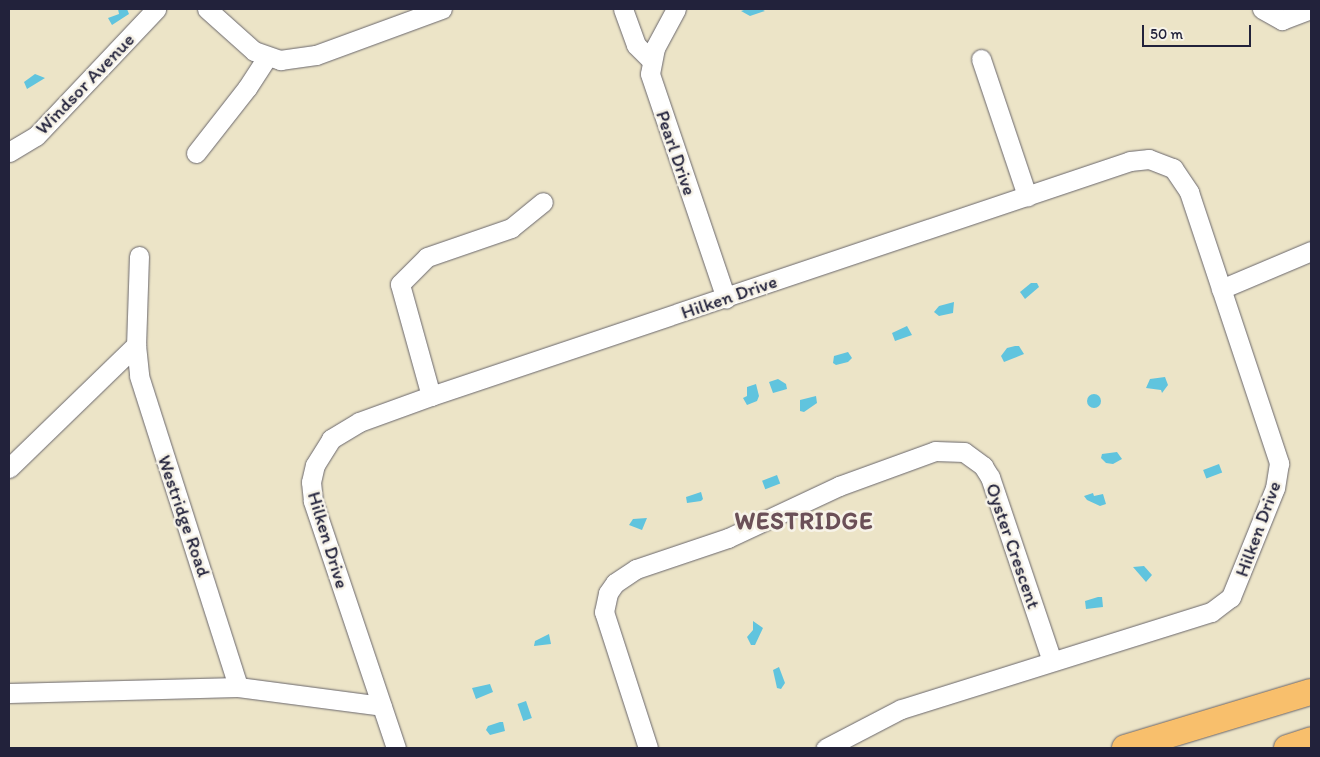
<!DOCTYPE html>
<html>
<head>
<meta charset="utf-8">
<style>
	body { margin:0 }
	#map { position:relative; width:1320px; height:757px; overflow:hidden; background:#ece4c7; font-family:Itim,sans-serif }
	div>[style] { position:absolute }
	.water>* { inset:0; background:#60c4de; transform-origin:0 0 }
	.round { border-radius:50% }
	.roads { filter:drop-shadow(0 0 1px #69666c) drop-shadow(0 0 1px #69666c) }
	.minor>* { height:19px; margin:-9.5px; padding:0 9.5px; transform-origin:9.5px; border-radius:9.5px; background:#fff }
	.highway>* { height:26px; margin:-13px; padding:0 13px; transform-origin:13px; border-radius:13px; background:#f8bf6c }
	span { translate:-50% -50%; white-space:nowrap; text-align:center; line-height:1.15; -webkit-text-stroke:5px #f7f3e8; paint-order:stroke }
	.street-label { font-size:19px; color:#22223b }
	.district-label { font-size:24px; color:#6b5058; font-weight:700; letter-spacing:1px }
	.frame { position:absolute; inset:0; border:10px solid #22223b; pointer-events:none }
	.scale { position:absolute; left:1142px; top:25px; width:109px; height:22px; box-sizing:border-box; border:2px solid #22223b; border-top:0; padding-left:6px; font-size:15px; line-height:18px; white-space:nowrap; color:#22223b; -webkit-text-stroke:4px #f7f3e8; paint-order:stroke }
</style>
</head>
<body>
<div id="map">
	<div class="water">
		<i style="clip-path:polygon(118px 9px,127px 9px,129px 14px,112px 25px,108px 18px,119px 14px)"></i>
		<i style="clip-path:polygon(747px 9px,761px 9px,765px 11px,750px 16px,741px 11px)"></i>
		<i style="clip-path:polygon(35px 74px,45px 78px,27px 89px,24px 82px)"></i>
		<i style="clip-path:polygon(1031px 283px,1037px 283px,1039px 287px,1025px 299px,1020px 292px)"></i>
		<i style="clip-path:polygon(954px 302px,953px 313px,939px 316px,934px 312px,939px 306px)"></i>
		<i style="clip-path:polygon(907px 326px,912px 335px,895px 341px,892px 333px)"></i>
		<i style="clip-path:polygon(1015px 346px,1019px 346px,1024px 354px,1004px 362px,1001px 356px,1007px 348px)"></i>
		<i style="clip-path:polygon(848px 352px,852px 358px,848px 362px,836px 365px,833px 363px,834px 356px)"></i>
		<i style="clip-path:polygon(1165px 377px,1168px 385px,1162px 393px,1161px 390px,1146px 388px,1150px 379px)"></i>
		<i style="clip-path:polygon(778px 379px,786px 384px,787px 389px,773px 393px,769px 382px)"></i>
		<i style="clip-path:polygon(756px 384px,759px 396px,757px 401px,747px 405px,743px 398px,747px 396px,747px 387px)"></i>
		<i class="round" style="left:1087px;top:394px;width:14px;height:14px"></i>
		<i style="clip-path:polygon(816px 396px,817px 403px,804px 412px,800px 411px,800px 400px)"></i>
		<i style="clip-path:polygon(1117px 452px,1122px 459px,1113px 464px,1106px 463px,1101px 458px,1102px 454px)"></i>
		<i style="left:1219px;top:464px;width:9px;height:17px;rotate:69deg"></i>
		<i style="left:777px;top:475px;width:9px;height:16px;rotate:69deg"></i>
		<i style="clip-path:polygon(701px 492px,703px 499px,701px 501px,687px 503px,686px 497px)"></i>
		<i style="clip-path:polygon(1093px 493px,1094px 496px,1103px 494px,1106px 504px,1100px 506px,1087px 500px,1084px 496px)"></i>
		<i style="clip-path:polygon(647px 518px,642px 530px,629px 525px,633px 519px)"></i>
		<i style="clip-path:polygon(1144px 566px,1152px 575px,1146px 582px,1133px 567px)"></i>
		<i style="clip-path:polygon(1098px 597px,1102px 597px,1103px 607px,1086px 609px,1085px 601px)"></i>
		<i style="clip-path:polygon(753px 621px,763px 628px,755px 645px,751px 645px,747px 637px,753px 630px)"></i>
		<i style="clip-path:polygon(549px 634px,551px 644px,534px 646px,535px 641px)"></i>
		<i style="clip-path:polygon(779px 667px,785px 683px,781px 689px,777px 688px,773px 670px)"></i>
		<i style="clip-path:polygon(490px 684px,493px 692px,476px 699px,472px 688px)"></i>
		<i style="left:526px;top:701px;width:18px;height:9px;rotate:71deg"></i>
		<i style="clip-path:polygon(500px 722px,503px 722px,505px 731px,490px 735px,486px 730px,488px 726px)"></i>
	</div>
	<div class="roads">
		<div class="minor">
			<i style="left:207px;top:9px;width:63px;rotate:41.8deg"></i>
			<i style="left:254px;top:51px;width:28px;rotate:19deg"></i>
			<i style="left:280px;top:60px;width:36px;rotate:-8deg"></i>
			<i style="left:316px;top:55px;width:134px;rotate:-20.1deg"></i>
			<i style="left:623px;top:9px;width:38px;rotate:70deg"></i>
			<i style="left:636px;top:45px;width:21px;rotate:45deg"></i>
			<i style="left:676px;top:9px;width:44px;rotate:118.3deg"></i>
			<i style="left:655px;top:48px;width:26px;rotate:101deg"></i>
			<i style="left:650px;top:74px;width:237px;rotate:71.3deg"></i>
			<i style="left:1262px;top:9px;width:23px;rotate:29deg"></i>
			<i style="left:1282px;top:20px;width:31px;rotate:-21deg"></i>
			<i style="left:981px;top:59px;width:145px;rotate:71.4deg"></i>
			<i style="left:9px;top:152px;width:31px;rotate:-31deg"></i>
			<i style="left:36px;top:136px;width:175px;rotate:-46.6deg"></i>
			<i style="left:196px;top:153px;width:83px;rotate:-51.9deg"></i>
			<i style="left:247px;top:88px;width:37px;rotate:-57deg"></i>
			<i style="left:139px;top:256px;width:89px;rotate:91.9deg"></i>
			<i style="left:136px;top:345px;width:31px;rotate:84deg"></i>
			<i style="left:139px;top:376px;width:326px;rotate:72.3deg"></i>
			<i style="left:1221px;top:289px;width:98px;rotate:-22.9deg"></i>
			<i style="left:431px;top:396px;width:116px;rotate:-105.5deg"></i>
			<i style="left:400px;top:284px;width:38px;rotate:-45deg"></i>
			<i style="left:427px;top:257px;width:89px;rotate:-19deg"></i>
			<i style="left:511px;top:228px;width:41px;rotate:-39.1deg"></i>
			<i style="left:9px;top:468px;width:177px;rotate:-44.1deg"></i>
			<i style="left:9px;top:693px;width:229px;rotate:-1.5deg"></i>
			<i style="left:238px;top:687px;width:145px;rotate:7.5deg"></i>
			<i style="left:396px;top:748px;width:261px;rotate:-108.6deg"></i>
			<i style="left:313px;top:501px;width:19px;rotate:-96deg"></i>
			<i style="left:311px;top:482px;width:17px;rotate:-77deg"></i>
			<i style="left:315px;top:465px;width:31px;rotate:-58deg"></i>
			<i style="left:331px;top:439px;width:33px;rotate:-31deg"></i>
			<i style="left:359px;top:422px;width:77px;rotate:-19.9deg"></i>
			<i style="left:431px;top:396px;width:737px;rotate:-18.58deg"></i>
			<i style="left:1130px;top:161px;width:19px;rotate:-6deg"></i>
			<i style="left:1149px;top:159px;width:26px;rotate:21deg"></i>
			<i style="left:1173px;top:168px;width:29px;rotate:56deg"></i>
			<i style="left:1189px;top:192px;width:286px;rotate:71.6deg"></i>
			<i style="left:1279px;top:463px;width:25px;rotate:99deg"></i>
			<i style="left:1275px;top:488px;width:118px;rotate:112deg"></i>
			<i style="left:1231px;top:597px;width:25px;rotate:143deg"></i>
			<i style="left:1211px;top:612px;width:325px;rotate:162.6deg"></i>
			<i style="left:901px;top:709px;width:85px;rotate:152.5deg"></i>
			<i style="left:648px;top:748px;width:143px;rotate:-107.9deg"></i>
			<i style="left:604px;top:612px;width:19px;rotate:-78deg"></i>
			<i style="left:608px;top:593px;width:12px;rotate:-55deg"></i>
			<i style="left:615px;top:583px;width:25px;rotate:-34deg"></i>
			<i style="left:636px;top:569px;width:97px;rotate:-18.6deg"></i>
			<i style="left:728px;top:538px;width:123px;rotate:-25.1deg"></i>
			<i style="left:839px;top:486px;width:102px;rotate:-20deg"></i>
			<i style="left:935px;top:451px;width:29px;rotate:2deg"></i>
			<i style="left:964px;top:452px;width:24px;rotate:36deg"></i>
			<i style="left:983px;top:466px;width:13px;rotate:58deg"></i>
			<i style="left:990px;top:477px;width:194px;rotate:71.4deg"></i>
		</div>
		<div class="highway">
			<i style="left:1125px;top:748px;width:194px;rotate:-16.8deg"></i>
			<i style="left:1287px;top:748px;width:25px;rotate:-18deg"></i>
		</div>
	</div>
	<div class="street-label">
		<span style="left:85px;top:84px;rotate:-46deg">Windsor Avenue</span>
		<span style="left:676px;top:153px;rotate:71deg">Pearl Drive</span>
		<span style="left:729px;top:297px;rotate:-19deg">Hilken Drive</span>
		<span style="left:184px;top:516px;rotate:71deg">Westridge Road</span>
		<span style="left:1258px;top:529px;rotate:-70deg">Hilken Drive</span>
		<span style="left:328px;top:540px;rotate:73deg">Hilken Drive</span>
		<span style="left:1013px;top:546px;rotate:71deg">Oyster Crescent</span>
	</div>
	<div class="district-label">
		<span style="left:804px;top:521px">WESTRIDGE</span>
	</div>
	<div class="frame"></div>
	<div class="scale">50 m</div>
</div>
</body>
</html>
